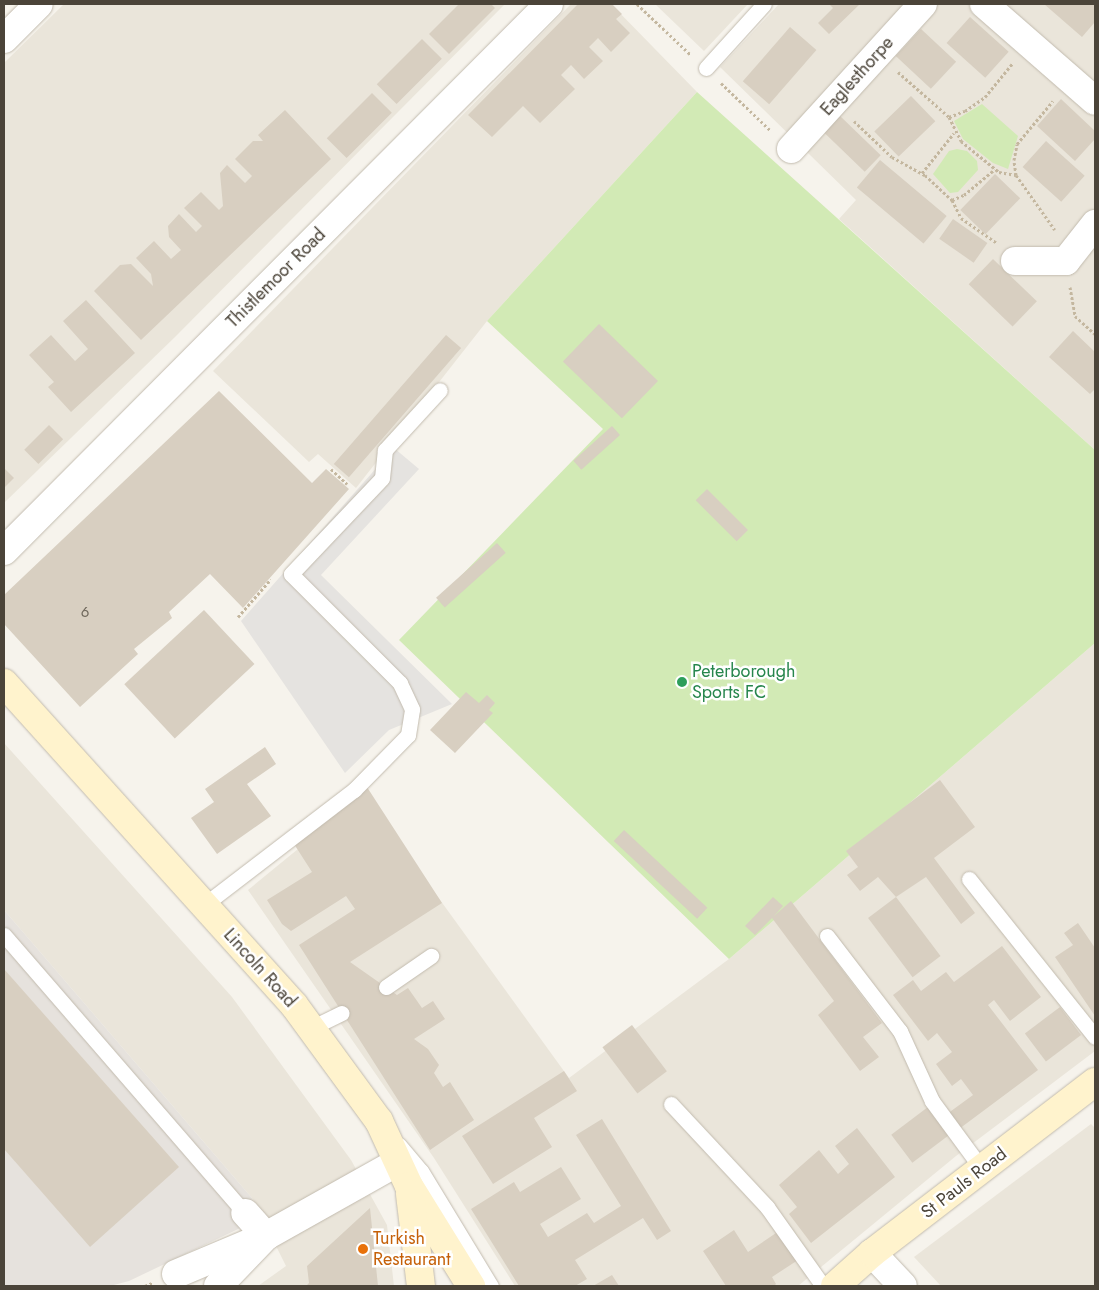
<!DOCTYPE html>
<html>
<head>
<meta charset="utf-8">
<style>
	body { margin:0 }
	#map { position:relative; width:1099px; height:1290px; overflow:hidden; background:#f6f3ec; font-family:Jost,sans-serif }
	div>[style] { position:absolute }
	.residential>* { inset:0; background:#eae5da }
	.industrial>* { inset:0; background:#e6e2dd }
	.green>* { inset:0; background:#d2eab5 }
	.parking>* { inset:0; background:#e5e3e0 }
	.building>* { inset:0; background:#d8cfc1; transform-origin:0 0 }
	.path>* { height:3px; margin-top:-1.5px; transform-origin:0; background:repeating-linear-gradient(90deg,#c4b79f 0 2.5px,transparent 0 5px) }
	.roads { filter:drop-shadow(0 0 1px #c2bbae) drop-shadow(0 0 1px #c2bbae) }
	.lane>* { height:15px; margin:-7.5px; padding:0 7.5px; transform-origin:7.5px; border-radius:7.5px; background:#fff }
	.street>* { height:28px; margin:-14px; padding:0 14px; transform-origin:14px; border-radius:14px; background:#fff }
	.secondary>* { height:28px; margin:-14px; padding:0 14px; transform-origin:14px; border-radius:14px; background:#fff3cd }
	.dots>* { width:14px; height:14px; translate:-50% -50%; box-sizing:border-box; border:2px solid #fff; border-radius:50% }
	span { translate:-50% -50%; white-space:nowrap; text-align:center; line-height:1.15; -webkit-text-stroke:5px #fff; paint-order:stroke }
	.number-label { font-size:15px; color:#6e675b }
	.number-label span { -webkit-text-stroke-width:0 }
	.street-label { font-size:18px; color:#4b4439 }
	.leisure-label { font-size:18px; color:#27864d }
	.left { translate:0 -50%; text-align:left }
	.food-label { font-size:18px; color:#c56008 }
	.frame { position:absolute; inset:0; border:5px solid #4b4439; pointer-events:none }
</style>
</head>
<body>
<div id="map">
	<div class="residential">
		<i style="clip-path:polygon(64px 4px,505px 4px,176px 336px,4px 503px,4px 63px)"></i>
		<i style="clip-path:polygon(571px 4px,611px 4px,697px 92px,487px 321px,356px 488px,318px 454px,309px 462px,213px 371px)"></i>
		<i style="clip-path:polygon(655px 4px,748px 4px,704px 51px)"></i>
		<i style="clip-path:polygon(779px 4px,1095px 4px,1095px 450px,839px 219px,856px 200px,720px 67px)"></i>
		<i style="clip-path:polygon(1095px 643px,1095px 1051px,956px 1156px,798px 1286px,515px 1286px,434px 1158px,248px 890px,364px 795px,569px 1078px,729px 959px)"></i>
		<i style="clip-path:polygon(4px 743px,232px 997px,351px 1160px,387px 1225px,394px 1286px,258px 1286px,286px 1266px,252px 1198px,4px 910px)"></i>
		<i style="clip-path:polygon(1091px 1124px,1095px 1128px,1095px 1286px,941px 1286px,914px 1257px)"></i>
	</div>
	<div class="industrial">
		<i style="clip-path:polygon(4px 910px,252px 1198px,261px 1218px,129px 1281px,110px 1286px,4px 1286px)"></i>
	</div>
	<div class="green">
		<i style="clip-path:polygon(697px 92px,1095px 450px,1095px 643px,729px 959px,399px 640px,603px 429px,487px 321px)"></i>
		<i style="clip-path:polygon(982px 104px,1018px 136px,1008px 169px,993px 163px,963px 139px,954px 121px)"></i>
		<i style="clip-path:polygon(957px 149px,967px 151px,977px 161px,978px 170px,958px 192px,950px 193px,933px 174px,949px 151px)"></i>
	</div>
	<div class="parking">
		<i style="clip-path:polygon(394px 448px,419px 469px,321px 575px,452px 704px,389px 730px,345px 773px,241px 621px)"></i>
	</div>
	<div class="building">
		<i style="clip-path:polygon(459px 4px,491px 4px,495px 8px,449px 54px,429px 34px)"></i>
		<i style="clip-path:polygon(578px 4px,612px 4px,622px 14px,616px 19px,630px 33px,611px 52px,598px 38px,589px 47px,603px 61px,584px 79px,571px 65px,561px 75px,575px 89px,540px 123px,523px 106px,492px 137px,468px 115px)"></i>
		<i style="clip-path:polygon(829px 4px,860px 4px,829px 34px,818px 23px,833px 8px)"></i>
		<i style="clip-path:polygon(1044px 4px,1094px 4px,1095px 22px,1082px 37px)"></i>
		<i style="left:970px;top:17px;width:52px;height:35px;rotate:42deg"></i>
		<i style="left:790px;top:27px;width:35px;height:72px;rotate:41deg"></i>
		<i style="left:921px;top:29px;width:48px;height:37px;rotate:43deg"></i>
		<i style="left:422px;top:39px;width:28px;height:64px;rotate:45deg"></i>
		<i style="left:372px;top:93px;width:28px;height:64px;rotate:45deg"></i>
		<i style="left:911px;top:96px;width:35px;height:51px;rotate:46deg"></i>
		<i style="clip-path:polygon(1061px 99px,1095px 131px,1095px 139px,1075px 161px,1037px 126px)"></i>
		<i style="clip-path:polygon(285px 110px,331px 159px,141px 340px,94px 291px,120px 265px,131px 264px,153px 286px,151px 274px,136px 258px,154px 241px,171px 259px,181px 250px,169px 237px,168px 226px,179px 214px,196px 232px,202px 226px,184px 208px,201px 192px,219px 210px,223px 206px,220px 173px,227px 165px,245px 183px,252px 176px,235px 159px,253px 141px,263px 141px,258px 135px)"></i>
		<i style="left:839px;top:115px;width:58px;height:23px;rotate:44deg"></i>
		<i style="left:1046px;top:141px;width:52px;height:35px;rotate:42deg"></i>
		<i style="left:880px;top:160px;width:87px;height:36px;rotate:40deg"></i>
		<i style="left:995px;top:174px;width:35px;height:50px;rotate:44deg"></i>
		<i style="left:953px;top:219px;width:42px;height:24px;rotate:35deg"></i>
		<i style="left:993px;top:259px;width:61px;height:35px;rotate:44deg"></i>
		<i style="clip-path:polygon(86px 300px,135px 353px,71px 412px,48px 387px,54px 382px,29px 355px,51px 335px,75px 361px,88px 349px,63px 321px)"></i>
		<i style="left:599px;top:324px;width:82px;height:52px;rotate:44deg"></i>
		<i style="clip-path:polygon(1073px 331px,1095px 352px,1095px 389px,1090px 394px,1049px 357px)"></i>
		<i style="left:446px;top:335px;width:20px;height:171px;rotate:41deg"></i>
		<i style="clip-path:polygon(219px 391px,312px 483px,326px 469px,349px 489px,243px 608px,210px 574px,169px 612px,172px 618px,134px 649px,138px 654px,80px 707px,4px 624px,4px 595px)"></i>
		<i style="left:49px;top:425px;width:20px;height:35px;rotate:45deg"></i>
		<i style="left:612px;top:426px;width:12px;height:52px;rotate:48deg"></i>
		<i style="clip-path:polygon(4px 468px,14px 478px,4px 488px)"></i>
		<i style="left:707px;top:489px;width:58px;height:16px;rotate:45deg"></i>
		<i style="left:497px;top:543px;width:13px;height:82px;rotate:48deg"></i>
		<i style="left:204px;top:610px;width:74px;height:109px;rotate:47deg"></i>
		<i style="clip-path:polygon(466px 692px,479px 703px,487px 695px,495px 703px,489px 710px,493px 713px,455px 753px,430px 730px)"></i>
		<i style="clip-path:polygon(265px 747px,276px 764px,247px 784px,271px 816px,217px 854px,191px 818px,214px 802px,205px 789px)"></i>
		<i style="clip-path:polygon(940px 780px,975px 827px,934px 858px,975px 913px,961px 924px,926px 877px,896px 897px,878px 877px,860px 891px,847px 875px,858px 867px,846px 851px)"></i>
		<i style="clip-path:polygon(365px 784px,442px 903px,350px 962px,397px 995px,408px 988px,422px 1008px,433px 1001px,445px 1019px,414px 1039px,428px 1049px,439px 1065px,434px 1073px,443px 1087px,450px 1082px,474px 1120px,430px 1150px,299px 945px,355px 909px,346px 896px,291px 931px,282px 924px,267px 900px,312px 872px,294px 844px,310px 834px,307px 828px)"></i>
		<i style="left:624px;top:830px;width:114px;height:15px;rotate:43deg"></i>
		<i style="clip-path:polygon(773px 897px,783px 906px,774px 916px,791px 901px,882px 1023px,863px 1037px,879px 1057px,860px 1071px,818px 1015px,834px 1001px,772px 918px,755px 935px,745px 926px)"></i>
		<i style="left:896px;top:897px;width:74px;height:35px;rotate:53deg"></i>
		<i style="clip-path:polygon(1078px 923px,1095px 948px,1095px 1016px,1055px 957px,1073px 945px,1064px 933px)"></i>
		<i style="clip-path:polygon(1002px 946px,1041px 997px,1010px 1021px,994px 1000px,988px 1005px,1038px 1070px,959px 1129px,947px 1114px,973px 1095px,961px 1079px,952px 1086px,936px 1064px,952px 1052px,937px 1033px,928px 1041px,893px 995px,913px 980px,921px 991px,946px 972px,954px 982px)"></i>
		<i style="clip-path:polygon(4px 969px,179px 1167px,90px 1247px,4px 1149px)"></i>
		<i style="left:1060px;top:1007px;width:35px;height:44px;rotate:53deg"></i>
		<i style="left:632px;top:1025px;width:58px;height:37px;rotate:53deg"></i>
		<i style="clip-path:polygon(564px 1071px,577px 1091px,534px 1118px,552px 1147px,493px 1184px,462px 1136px)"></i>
		<i style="left:928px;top:1107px;width:35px;height:46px;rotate:53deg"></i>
		<i style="clip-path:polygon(602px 1119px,671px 1231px,657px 1240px,643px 1218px,575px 1260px,587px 1279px,575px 1286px,519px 1286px,471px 1209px,514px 1182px,520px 1192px,561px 1167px,581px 1199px,540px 1224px,548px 1237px,587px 1213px,594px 1223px,621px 1206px,576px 1135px)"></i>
		<i style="clip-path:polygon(857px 1128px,895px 1177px,811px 1243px,789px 1214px,797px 1207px,779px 1185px,819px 1150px,838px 1174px,849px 1164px,835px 1146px)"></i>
		<i style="clip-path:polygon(370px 1208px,378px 1286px,306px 1286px,309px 1283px,307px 1266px)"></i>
		<i style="clip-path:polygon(734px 1230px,748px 1252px,779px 1231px,798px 1260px,772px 1277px,776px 1284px,774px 1286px,726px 1286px,703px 1251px)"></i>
		<i style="clip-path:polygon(612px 1275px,619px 1286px,593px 1286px)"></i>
	</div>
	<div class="path">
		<i style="left:637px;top:4px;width:74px;rotate:43.4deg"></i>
		<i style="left:898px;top:72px;width:68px;rotate:41.4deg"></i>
		<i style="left:949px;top:117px;width:17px;rotate:-21deg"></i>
		<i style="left:965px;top:111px;width:24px;rotate:-35deg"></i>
		<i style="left:985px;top:97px;width:43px;rotate:-50.7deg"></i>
		<i style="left:721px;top:83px;width:69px;rotate:43.8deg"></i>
		<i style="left:949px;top:117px;width:27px;rotate:63deg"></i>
		<i style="left:961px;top:141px;width:49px;rotate:39.2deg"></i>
		<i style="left:999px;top:172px;width:17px;rotate:10deg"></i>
		<i style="left:1016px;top:175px;width:67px;rotate:54.7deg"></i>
		<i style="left:854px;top:121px;width:52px;rotate:43.5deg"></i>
		<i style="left:892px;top:157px;width:38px;rotate:29deg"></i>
		<i style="left:925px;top:175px;width:37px;rotate:43deg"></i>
		<i style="left:952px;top:200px;width:20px;rotate:63deg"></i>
		<i style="left:961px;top:218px;width:44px;rotate:34.8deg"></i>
		<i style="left:922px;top:173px;width:51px;rotate:-51.3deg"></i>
		<i style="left:1016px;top:175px;width:15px;rotate:-98deg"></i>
		<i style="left:1014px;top:160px;width:16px;rotate:-79deg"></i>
		<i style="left:1017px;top:144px;width:56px;rotate:-50.1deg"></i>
		<i style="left:952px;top:200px;width:13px;rotate:-23deg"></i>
		<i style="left:964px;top:195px;width:40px;rotate:-40deg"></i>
		<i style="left:1070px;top:287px;width:29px;rotate:80deg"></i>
		<i style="left:1075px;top:316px;width:27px;rotate:42deg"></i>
		<i style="left:331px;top:469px;width:22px;rotate:43deg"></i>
		<i style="left:238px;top:617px;width:50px;rotate:-49deg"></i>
		<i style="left:145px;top:1286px;width:8px;rotate:-23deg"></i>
	</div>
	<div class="roads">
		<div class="lane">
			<i style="left:706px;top:68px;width:86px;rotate:-47.8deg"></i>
			<i style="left:969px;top:879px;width:202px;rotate:51.4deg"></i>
			<i style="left:204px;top:905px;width:189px;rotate:-37.5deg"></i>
			<i style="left:354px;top:790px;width:77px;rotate:-45.5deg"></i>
			<i style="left:408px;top:735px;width:26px;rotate:-81deg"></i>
			<i style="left:412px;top:709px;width:29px;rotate:-115deg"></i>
			<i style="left:400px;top:683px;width:154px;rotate:-135deg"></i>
			<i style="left:291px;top:574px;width:132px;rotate:-46.5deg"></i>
			<i style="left:382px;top:478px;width:28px;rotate:-84deg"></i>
			<i style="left:385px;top:450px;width:81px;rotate:-47.5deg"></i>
			<i style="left:4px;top:935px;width:368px;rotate:49.1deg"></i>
			<i style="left:827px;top:936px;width:120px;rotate:52.5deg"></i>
			<i style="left:900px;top:1031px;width:77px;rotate:65.4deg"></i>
			<i style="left:932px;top:1101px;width:84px;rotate:53.7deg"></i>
			<i style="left:386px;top:987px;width:55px;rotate:-34.6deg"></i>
			<i style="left:311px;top:1028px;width:34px;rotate:-26deg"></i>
			<i style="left:671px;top:1104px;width:141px;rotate:47deg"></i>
			<i style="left:767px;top:1207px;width:97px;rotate:54.7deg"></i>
			<i style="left:399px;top:1145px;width:34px;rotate:50deg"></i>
			<i style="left:421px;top:1171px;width:135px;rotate:58.7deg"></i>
		</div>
		<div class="street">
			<i style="left:984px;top:4px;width:147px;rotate:41.1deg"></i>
			<i style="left:4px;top:39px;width:49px;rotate:-45deg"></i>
			<i style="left:791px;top:149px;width:196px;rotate:-47.7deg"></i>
			<i style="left:1015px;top:261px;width:51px"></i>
			<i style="left:1066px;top:261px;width:47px;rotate:-51.9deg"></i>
			<i style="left:4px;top:551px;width:772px;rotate:-45.1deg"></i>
			<i style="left:872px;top:1253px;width:45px;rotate:46.8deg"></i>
			<i style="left:176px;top:1274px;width:98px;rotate:-22.9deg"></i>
			<i style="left:266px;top:1236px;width:31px;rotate:-132deg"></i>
			<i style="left:218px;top:1286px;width:69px;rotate:-46.2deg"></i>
			<i style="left:266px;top:1236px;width:151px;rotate:-29.3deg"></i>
		</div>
		<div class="secondary">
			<i style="left:4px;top:683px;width:433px;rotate:48deg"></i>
			<i style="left:294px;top:1005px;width:144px;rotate:53.8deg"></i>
			<i style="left:379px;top:1121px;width:72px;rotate:65.2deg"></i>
			<i style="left:409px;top:1186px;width:118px;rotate:58.2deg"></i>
			<i style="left:410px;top:1194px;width:93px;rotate:83.2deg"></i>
			<i style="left:835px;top:1286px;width:50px;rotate:-41.7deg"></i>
			<i style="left:872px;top:1253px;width:281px;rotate:-37.5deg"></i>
		</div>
	</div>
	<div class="dots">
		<i style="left:682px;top:682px;background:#2e9e5b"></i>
		<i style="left:363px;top:1249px;background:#e8710a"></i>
	</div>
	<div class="number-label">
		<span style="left:85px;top:613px">6</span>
	</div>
	<div class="street-label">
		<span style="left:857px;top:76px;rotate:-48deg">Eaglesthorpe</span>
		<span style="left:276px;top:278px;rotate:-45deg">Thistlemoor Road</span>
		<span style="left:260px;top:968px;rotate:48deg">Lincoln Road</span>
		<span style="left:964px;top:1183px;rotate:-38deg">St Pauls Road</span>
	</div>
	<div class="leisure-label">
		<span class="left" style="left:692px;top:682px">Peterborough<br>Sports FC</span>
	</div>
	<div class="food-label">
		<span class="left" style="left:373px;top:1249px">Turkish<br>Restaurant</span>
	</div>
	<div class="frame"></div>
</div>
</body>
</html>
